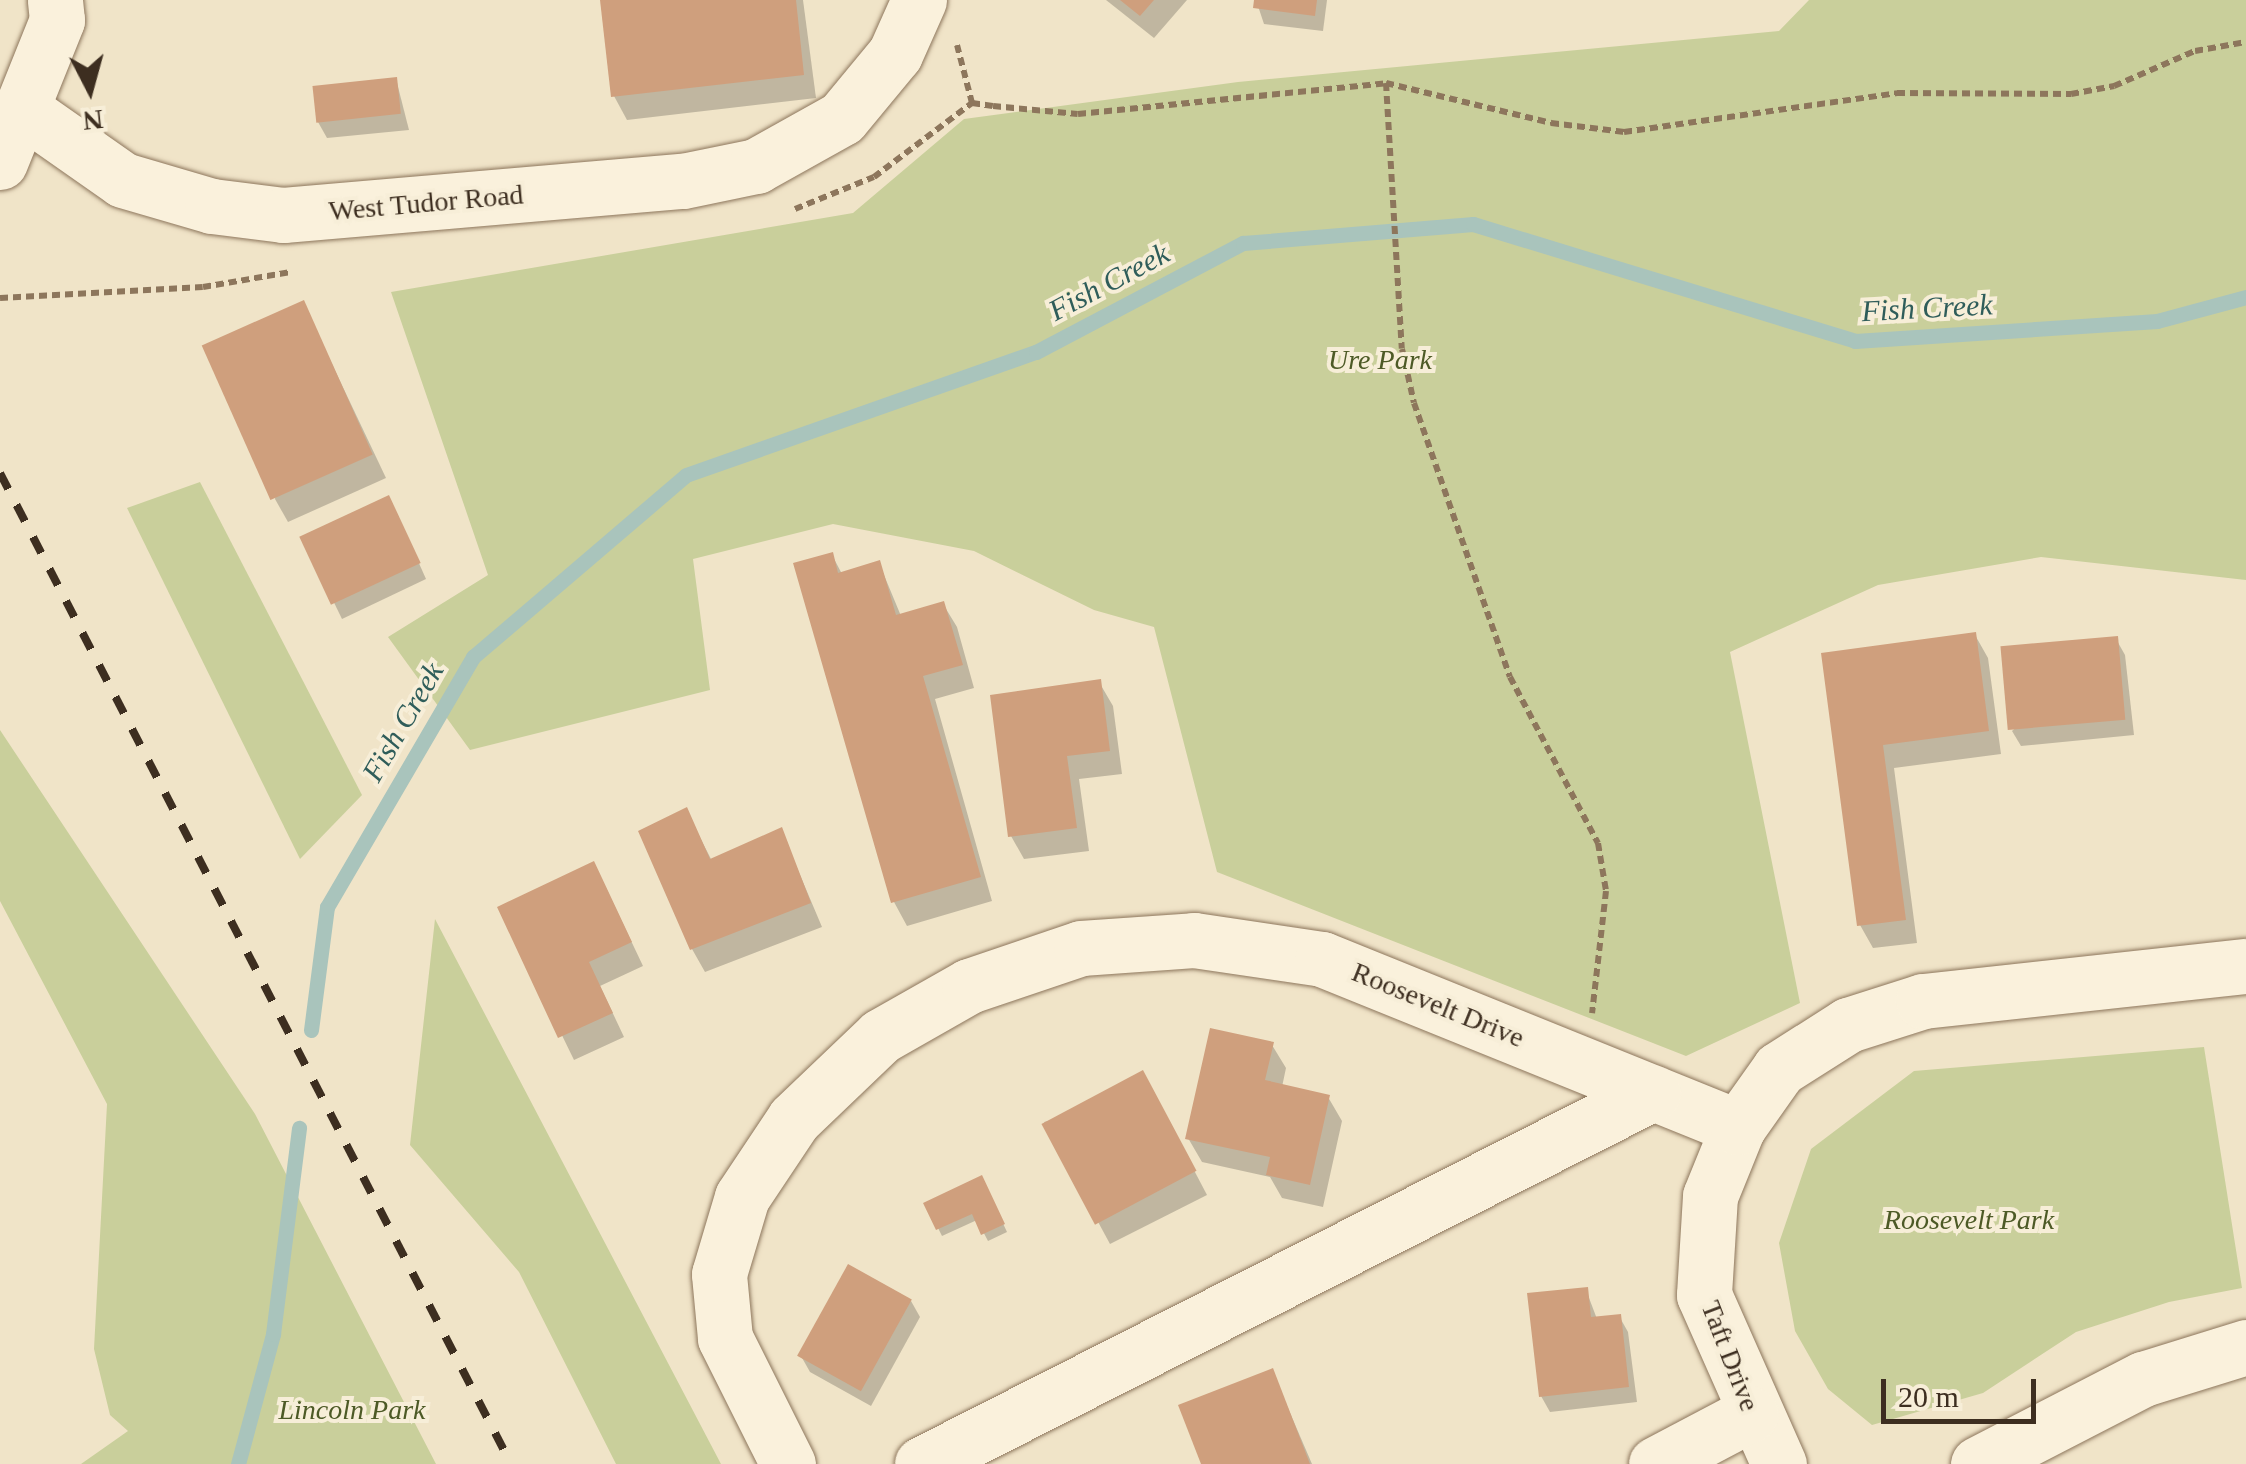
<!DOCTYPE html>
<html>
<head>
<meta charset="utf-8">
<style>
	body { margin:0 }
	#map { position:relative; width:2246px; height:1464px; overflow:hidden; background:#f0e4c8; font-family:Georgia,serif }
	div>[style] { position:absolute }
	.green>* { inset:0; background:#c9cf9b }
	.shadow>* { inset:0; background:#0003 }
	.stream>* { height:15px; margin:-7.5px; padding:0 7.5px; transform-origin:7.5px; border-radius:7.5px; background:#a9c4bc }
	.building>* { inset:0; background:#cf9f7d; transform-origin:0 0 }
	.path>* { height:6px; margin-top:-3px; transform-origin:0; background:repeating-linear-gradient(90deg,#8d765c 0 8px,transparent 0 13px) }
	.roads { filter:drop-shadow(0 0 2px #8d765c) drop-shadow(0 0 2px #8d765c) }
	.minor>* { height:55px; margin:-27.5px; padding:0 27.5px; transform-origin:27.5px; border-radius:27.5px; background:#faf1dc }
	.rail>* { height:8px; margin-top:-4px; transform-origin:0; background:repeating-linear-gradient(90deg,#3d2e20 0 18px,transparent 0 36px) }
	span { translate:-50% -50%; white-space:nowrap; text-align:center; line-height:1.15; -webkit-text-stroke:8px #f7eed8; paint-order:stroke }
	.street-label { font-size:28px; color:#3d2e20 }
	.park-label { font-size:28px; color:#4d5a26; font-style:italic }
	.water-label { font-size:30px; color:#2f5d5a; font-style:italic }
	.north { position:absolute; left:40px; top:40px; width:100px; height:100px; -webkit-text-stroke:8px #f7eed8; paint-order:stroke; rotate:174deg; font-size:28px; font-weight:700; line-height:40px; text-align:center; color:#3d2e20 }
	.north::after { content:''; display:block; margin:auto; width:35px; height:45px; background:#3d2e20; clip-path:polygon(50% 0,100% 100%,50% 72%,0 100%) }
	.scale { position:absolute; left:1881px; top:1379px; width:155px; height:45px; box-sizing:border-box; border:5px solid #3d2e20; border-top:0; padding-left:12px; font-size:30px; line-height:35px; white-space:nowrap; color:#3d2e20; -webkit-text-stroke:8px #f7eed8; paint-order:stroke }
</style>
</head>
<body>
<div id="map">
	<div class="green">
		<i style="clip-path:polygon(1809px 0,2246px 0,2246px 580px,2041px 557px,1878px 585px,1730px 652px,1800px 1003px,1686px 1056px,1217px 872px,1154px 627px,1094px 610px,974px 551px,833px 524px,693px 559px,710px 690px,470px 750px,388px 637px,488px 575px,391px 292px,853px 213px,964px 119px,1238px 82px,1779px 31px)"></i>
		<i style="clip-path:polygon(200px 482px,362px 795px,300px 859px,127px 508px)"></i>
		<i style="clip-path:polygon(0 730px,255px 1114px,436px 1464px,81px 1464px,128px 1431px,110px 1415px,94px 1349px,107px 1104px,0 901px)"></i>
		<i style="clip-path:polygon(435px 919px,721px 1464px,616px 1464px,519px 1272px,410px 1145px)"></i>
		<i style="clip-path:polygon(2204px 1047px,2242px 1288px,2169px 1302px,2076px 1332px,1983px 1393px,1872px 1425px,1828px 1389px,1795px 1331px,1779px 1243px,1811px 1149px,1914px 1071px)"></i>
	</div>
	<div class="shadow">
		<i style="clip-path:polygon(623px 0,803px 0,816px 98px,627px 120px,614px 96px)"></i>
		<i style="clip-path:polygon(1106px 0,1187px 0,1154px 38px)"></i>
		<i style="clip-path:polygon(1256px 0,1327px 0,1323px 31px,1264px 24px)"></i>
		<i style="clip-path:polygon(396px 79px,409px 130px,327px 138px,318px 122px)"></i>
		<i style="clip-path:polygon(303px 303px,386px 478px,288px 522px,275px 499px)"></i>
		<i style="clip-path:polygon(397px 514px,426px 579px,342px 619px,302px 537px)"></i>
		<i style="clip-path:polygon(832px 555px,842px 574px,879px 563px,901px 616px,943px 604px,957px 627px,974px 688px,935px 699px,992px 901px,907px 926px,894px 902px)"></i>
		<i style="clip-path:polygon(1975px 635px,1988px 658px,2001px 754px,1894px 768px,1917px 943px,1873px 948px,1860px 925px,1824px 655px)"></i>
		<i style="clip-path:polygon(2116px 639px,2125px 655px,2134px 735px,2021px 746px,2012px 731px)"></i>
		<i style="clip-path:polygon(1099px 682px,1113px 706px,1122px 774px,1079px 779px,1089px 851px,1024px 859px,1011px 836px)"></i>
		<i style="clip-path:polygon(686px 810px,712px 861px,781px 830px,822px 927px,705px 972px,692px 949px)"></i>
		<i style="clip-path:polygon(606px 888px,643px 966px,600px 986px,624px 1037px,574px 1060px,500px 908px)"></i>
		<i style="clip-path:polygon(1272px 1045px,1286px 1068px,1282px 1087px,1328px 1097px,1342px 1121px,1323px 1207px,1282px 1198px,1270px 1177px,1202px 1162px,1188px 1138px)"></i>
		<i style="clip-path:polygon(1155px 1096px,1207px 1195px,1110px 1244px,1044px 1122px)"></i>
		<i style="clip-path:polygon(985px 1185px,1007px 1232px,988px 1241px,977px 1220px,942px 1236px,926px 1204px)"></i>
		<i style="clip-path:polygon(1586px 1290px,1597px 1319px,1619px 1316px,1628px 1332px,1637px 1402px,1550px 1412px,1541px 1396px)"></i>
		<i style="clip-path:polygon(911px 1301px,920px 1317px,871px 1406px,810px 1372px,801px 1356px)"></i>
		<i style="clip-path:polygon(1272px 1371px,1312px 1464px,1204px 1464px)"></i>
	</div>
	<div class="stream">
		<i style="left:311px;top:1030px;width:124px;rotate:-82.6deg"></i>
		<i style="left:327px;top:907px;width:290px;rotate:-59.7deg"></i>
		<i style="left:473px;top:657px;width:280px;rotate:-40.5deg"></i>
		<i style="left:686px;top:475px;width:371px;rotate:-19.4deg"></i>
		<i style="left:1036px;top:352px;width:234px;rotate:-27.8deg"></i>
		<i style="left:1243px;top:243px;width:231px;rotate:-4.7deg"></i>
		<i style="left:1473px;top:224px;width:400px;rotate:17deg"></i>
		<i style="left:1855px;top:341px;width:303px;rotate:-3.8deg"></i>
		<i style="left:2157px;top:321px;width:92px;rotate:-15.1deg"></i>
		<i style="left:238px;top:1464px;width:135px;rotate:-74.9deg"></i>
		<i style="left:273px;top:1334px;width:208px;rotate:-82.8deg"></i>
	</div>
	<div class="building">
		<i style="clip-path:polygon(600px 0,796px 0,804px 75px,611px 97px)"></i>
		<i style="clip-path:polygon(1120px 0,1154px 0,1140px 16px)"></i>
		<i style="clip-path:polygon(1254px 0,1317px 0,1315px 16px,1253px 8px)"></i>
		<i style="left:397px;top:77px;width:37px;height:85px;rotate:84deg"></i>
		<i style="left:304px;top:300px;width:169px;height:112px;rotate:66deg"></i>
		<i style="left:389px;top:495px;width:75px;height:99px;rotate:65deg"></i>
		<i style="clip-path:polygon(833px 552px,838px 573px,880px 560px,896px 615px,944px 601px,963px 665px,923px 676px,981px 877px,891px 903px,793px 563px)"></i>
		<i style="clip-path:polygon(1976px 632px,1989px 731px,1883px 745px,1906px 920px,1857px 926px,1821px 653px)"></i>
		<i style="left:2118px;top:636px;width:84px;height:118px;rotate:85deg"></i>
		<i style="clip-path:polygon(1101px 679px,1110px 751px,1067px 756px,1077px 828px,1008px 837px,990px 695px)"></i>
		<i style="clip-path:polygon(687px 807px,710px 859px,782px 827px,811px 903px,690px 950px,638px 831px)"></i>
		<i style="clip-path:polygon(594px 861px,632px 942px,589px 962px,613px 1013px,558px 1038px,497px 907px)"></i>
		<i style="clip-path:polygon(1210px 1028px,1274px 1042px,1265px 1080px,1330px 1095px,1310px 1185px,1266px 1175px,1270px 1157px,1185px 1139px)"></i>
		<i style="left:1143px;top:1070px;width:114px;height:115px;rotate:62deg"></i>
		<i style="clip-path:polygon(982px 1175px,1005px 1224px,981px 1235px,972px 1214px,936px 1230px,923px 1203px)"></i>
		<i style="left:848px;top:1264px;width:73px;height:105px;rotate:29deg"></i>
		<i style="clip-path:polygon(1588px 1287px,1591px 1317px,1621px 1314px,1629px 1387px,1539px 1397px,1527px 1293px)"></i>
		<i style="clip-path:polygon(1273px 1368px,1310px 1464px,1201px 1464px,1178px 1405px)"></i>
	</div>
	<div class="path">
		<i style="left:957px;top:45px;width:60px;rotate:75.5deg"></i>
		<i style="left:972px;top:103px;width:21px;rotate:8deg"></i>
		<i style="left:993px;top:106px;width:85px;rotate:5.4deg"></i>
		<i style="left:1078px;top:114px;width:310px;rotate:-5.7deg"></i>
		<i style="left:1386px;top:83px;width:170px;rotate:13.6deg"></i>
		<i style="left:1551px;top:123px;width:74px;rotate:7deg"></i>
		<i style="left:1624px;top:132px;width:276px;rotate:-8.1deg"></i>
		<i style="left:1897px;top:93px;width:174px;rotate:0.3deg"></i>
		<i style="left:2071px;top:94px;width:44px;rotate:-10.5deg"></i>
		<i style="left:2114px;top:86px;width:88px;rotate:-23.4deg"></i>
		<i style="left:2195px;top:51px;width:52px;rotate:-10deg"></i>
		<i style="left:1386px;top:83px;width:266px;rotate:86.6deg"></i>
		<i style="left:1402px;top:349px;width:55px;rotate:77.5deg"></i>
		<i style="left:1414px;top:403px;width:290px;rotate:70.7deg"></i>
		<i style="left:1510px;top:677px;width:188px;rotate:62.1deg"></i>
		<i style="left:1598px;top:843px;width:49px;rotate:80.5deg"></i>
		<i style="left:1606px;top:891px;width:123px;rotate:96.5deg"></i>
		<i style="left:795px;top:209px;width:85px;rotate:-22.1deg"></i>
		<i style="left:874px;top:177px;width:123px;rotate:-37.1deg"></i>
		<i style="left:0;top:298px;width:203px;rotate:-3.1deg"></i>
		<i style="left:203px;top:287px;width:89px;rotate:-9.7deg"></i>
	</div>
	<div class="roads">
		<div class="minor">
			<i style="left:26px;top:112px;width:118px;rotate:35deg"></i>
			<i style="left:123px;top:180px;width:93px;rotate:16.3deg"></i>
			<i style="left:212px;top:206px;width:72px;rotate:7.2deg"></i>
			<i style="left:283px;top:215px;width:401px;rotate:-4.9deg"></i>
			<i style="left:683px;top:181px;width:75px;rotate:-11.6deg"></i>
			<i style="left:756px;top:166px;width:98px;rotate:-29.2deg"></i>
			<i style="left:842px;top:118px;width:83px;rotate:-50.4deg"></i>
			<i style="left:895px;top:54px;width:59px;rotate:-66deg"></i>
			<i style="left:0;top:162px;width:153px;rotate:-68.1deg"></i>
			<i style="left:57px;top:20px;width:20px;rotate:-96deg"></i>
			<i style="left:1738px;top:1127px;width:74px;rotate:112.1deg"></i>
			<i style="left:1710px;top:1196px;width:99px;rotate:93.5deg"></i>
			<i style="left:1704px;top:1295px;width:185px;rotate:66.1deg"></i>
			<i style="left:788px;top:1464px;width:141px;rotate:-116.6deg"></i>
			<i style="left:725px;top:1338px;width:64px;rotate:-95.4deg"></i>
			<i style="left:719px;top:1274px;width:80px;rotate:-73.4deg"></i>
			<i style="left:742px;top:1197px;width:94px;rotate:-56.3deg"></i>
			<i style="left:794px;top:1119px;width:120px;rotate:-43.7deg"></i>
			<i style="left:881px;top:1036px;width:101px;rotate:-29.6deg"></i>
			<i style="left:969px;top:986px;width:118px;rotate:-18.7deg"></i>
			<i style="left:1081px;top:948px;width:113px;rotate:-4deg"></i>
			<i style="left:1194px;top:940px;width:129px;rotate:8.4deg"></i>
			<i style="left:1322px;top:959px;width:449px;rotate:22deg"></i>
			<i style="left:1738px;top:1127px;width:71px;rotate:-54.7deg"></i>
			<i style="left:1779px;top:1069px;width:82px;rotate:-32.5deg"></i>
			<i style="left:1848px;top:1025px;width:79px;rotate:-17.7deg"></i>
			<i style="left:1923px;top:1001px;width:325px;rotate:-6.2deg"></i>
			<i style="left:922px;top:1464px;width:820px;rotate:-26.91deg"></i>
			<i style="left:1656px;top:1464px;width:107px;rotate:-27.8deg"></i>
			<i style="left:1978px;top:1464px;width:186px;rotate:-27.3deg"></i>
			<i style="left:2143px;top:1379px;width:108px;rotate:-17.3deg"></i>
		</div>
	</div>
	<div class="rail">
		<i style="left:0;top:473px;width:1115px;rotate:62.72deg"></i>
	</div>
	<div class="street-label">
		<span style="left:426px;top:203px;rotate:-5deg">West Tudor Road</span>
		<span style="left:1438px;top:1005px;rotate:22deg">Roosevelt Drive</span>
		<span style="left:1730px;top:1356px;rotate:69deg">Taft Drive</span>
	</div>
	<div class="park-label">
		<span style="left:1380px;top:360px">Ure Park</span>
		<span style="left:1969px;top:1220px">Roosevelt Park</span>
		<span style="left:352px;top:1410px">Lincoln Park</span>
	</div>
	<div class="water-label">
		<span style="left:1109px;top:282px;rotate:-28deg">Fish Creek</span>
		<span style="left:1927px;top:308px;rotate:-3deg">Fish Creek</span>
		<span style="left:403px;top:722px;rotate:-60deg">Fish Creek</span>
	</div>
	<div class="north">N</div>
	<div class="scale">20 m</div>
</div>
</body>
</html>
